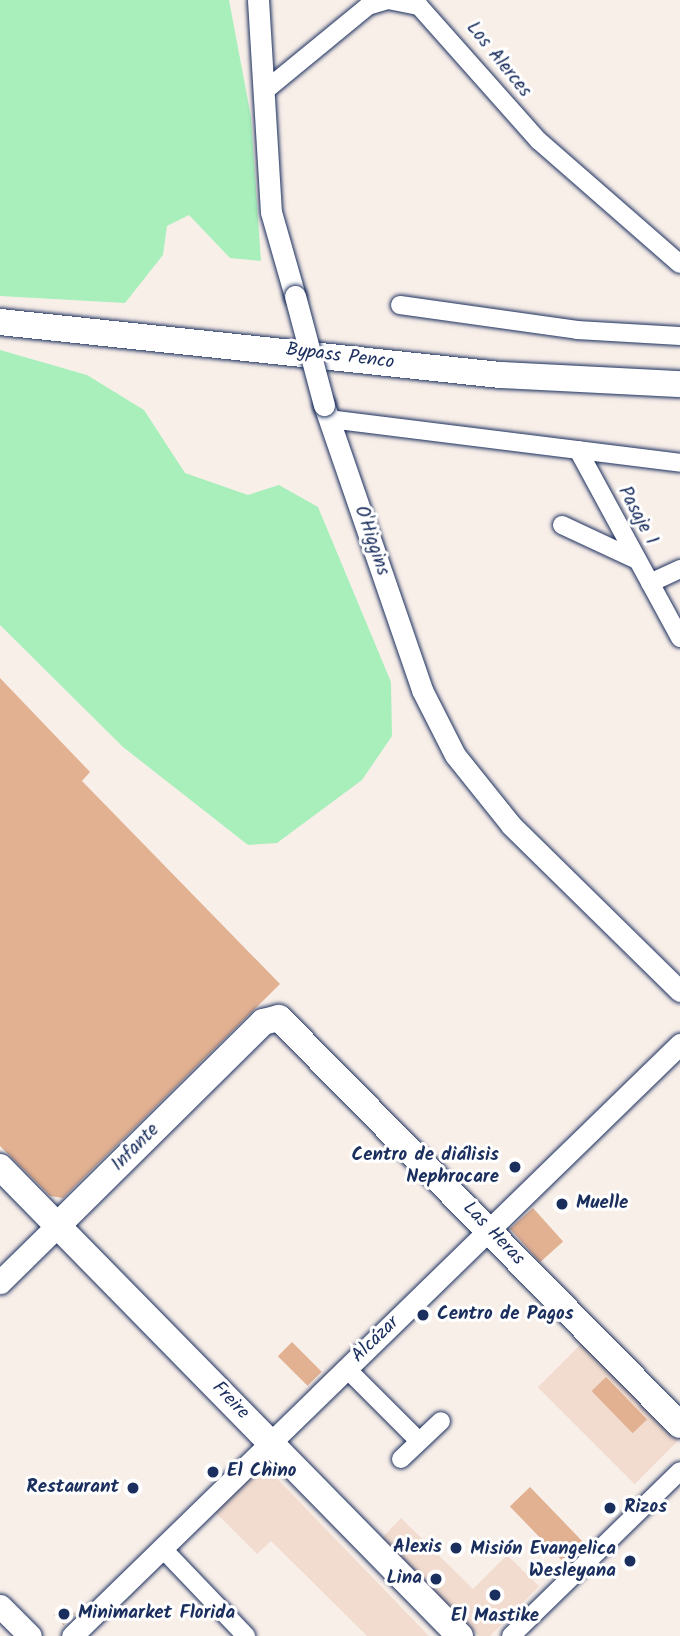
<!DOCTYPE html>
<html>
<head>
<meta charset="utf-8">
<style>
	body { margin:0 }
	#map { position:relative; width:680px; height:1636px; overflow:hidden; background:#f9efe9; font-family:Kalam,sans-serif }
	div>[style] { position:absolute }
	.built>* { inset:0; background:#f2dccf; transform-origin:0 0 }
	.green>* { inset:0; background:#a8efbc }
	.building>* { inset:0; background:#e1b192; transform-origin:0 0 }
	.roads { filter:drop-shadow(0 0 2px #1b2f5e) drop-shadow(0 0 2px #1b2f5e) }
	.minor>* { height:18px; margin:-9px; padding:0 9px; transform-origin:9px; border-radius:9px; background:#fff }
	.tertiary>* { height:21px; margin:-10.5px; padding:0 10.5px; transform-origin:10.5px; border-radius:10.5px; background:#fff }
	.secondary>* { height:23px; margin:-11.5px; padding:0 11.5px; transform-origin:11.5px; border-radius:11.5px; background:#fff }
	.primary>* { height:26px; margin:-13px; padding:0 13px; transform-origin:13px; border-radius:13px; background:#fff }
	.bridges { filter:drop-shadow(0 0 2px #1b2f5e) drop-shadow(0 0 2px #1b2f5e) }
	.tertiary-bridge>* { height:21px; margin:-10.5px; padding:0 10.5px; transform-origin:10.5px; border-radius:10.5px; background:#fff }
	.dots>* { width:19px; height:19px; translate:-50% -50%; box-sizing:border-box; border:4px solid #fff; border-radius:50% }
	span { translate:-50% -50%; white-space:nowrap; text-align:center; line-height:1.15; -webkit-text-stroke:6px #fff; paint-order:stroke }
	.street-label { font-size:19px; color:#1b2f5e }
	.poi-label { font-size:19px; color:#1b2f5e; font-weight:700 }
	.right { translate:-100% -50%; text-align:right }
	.left { translate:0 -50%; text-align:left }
</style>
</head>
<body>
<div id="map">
	<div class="built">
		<i style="left:583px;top:1342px;width:137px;height:64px;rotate:45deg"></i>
		<i style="clip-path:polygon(264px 1465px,429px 1636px,367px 1636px,271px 1541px,257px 1554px,215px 1512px)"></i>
		<i style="clip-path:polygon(401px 1518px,473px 1589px,507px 1555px,539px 1586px,490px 1636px,479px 1636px,380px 1540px)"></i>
	</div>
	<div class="green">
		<i style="clip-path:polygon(0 0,229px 0,251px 117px,261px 261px,230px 258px,189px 215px,167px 226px,163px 255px,125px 303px,0 296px)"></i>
		<i style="clip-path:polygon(0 350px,87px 375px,144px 410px,185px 473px,248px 495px,279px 485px,318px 507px,391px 682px,392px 736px,362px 780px,277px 843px,248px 845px,123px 747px,0 625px)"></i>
	</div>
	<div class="building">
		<i style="clip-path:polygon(0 678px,90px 772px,82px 781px,280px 984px,63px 1198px,50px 1196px,0 1146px)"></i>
		<i style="left:533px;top:1208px;width:45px;height:31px;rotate:48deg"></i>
		<i style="left:292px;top:1342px;width:42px;height:20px;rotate:45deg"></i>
		<i style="left:606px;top:1377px;width:59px;height:20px;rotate:46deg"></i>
		<i style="left:530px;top:1487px;width:76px;height:28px;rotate:46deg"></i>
		<i style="left:65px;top:1604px;width:14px;height:16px;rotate:45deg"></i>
	</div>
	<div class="roads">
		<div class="minor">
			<i style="left:267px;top:89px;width:131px;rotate:-39.4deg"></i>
			<i style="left:368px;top:6px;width:21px;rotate:-17deg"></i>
			<i style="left:388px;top:0;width:32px;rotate:11deg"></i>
			<i style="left:419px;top:6px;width:181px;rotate:48.4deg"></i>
			<i style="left:539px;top:141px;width:187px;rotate:41.1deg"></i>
			<i style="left:400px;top:305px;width:179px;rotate:8deg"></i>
			<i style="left:577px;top:330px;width:103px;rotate:3.3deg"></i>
			<i style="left:329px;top:419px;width:354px;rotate:7.1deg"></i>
			<i style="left:578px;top:450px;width:214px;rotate:61.5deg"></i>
			<i style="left:562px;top:525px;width:83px;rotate:25deg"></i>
			<i style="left:650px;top:583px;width:33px;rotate:-25deg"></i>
			<i style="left:347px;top:1369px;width:102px;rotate:45deg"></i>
			<i style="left:401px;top:1459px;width:55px;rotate:-43.5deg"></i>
			<i style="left:162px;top:1548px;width:122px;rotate:46.3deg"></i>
			<i style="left:511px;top:1636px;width:236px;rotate:-44.3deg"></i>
		</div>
		<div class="tertiary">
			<i style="left:258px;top:0;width:212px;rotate:86.5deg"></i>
			<i style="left:271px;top:212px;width:87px;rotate:74.1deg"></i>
			<i style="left:324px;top:405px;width:301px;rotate:71deg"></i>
			<i style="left:422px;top:690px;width:73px;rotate:63.1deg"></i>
			<i style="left:455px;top:755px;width:90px;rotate:51.3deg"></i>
			<i style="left:511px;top:825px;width:237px;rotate:44.5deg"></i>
			<i style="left:72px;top:1636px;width:849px;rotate:-44.24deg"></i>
		</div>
		<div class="secondary">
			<i style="left:0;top:1282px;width:81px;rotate:-44.5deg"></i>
			<i style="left:0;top:1606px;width:42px;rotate:45deg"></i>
		</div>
		<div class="primary">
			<i style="left:0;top:322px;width:503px;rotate:6.05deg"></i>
			<i style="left:500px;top:375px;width:180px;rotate:2.9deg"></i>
			<i style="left:0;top:1167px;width:657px;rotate:45.56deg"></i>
			<i style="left:58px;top:1225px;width:289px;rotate:-44.7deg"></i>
			<i style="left:263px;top:1022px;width:16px;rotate:-14deg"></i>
			<i style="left:279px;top:1018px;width:571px;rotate:45.43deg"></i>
		</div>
	</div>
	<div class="bridges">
		<div class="tertiary-bridge">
			<i style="left:295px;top:296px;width:113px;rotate:75.1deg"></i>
		</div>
	</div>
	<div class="dots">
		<i style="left:515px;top:1167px;background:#1b2f5e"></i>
		<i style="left:562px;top:1204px;background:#1b2f5e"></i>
		<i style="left:423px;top:1315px;background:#1b2f5e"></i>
		<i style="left:213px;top:1472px;background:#1b2f5e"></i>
		<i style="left:133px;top:1488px;background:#1b2f5e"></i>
		<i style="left:610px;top:1508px;background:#1b2f5e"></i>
		<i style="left:456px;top:1548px;background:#1b2f5e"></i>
		<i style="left:630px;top:1561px;background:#1b2f5e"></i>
		<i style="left:436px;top:1579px;background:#1b2f5e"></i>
		<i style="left:495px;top:1595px;background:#1b2f5e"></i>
		<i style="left:64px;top:1614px;background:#1b2f5e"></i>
	</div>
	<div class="street-label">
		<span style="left:498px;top:60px;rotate:51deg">Los Alerces</span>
		<span style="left:340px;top:357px;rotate:7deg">Bypass Penco</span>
		<span style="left:637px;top:516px;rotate:62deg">Pasaje 1</span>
		<span style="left:371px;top:541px;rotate:71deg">O'Higgins</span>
		<span style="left:136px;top:1148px;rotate:-45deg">Infante</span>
		<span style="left:493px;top:1234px;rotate:46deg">Las Heras</span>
		<span style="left:376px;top:1340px;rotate:-44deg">Alcázar</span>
		<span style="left:230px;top:1401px;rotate:46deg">Freire</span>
	</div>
	<div class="poi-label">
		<span class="right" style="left:499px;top:1167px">Centro de diálisis<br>Nephrocare</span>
		<span class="left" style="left:576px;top:1204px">Muelle</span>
		<span class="left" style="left:437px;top:1315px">Centro de Pagos</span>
		<span class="left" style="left:227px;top:1472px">El Chino</span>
		<span class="right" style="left:119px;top:1488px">Restaurant</span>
		<span class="left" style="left:624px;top:1508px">Rizos</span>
		<span class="right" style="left:442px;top:1548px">Alexis</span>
		<span class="right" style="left:616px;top:1561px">Misión Evangelica<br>Wesleyana</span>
		<span class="right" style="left:422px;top:1579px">Lina</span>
		<span class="left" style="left:78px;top:1614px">Minimarket Florida</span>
		<span style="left:495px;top:1617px">El Mastike</span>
	</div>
</div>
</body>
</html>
